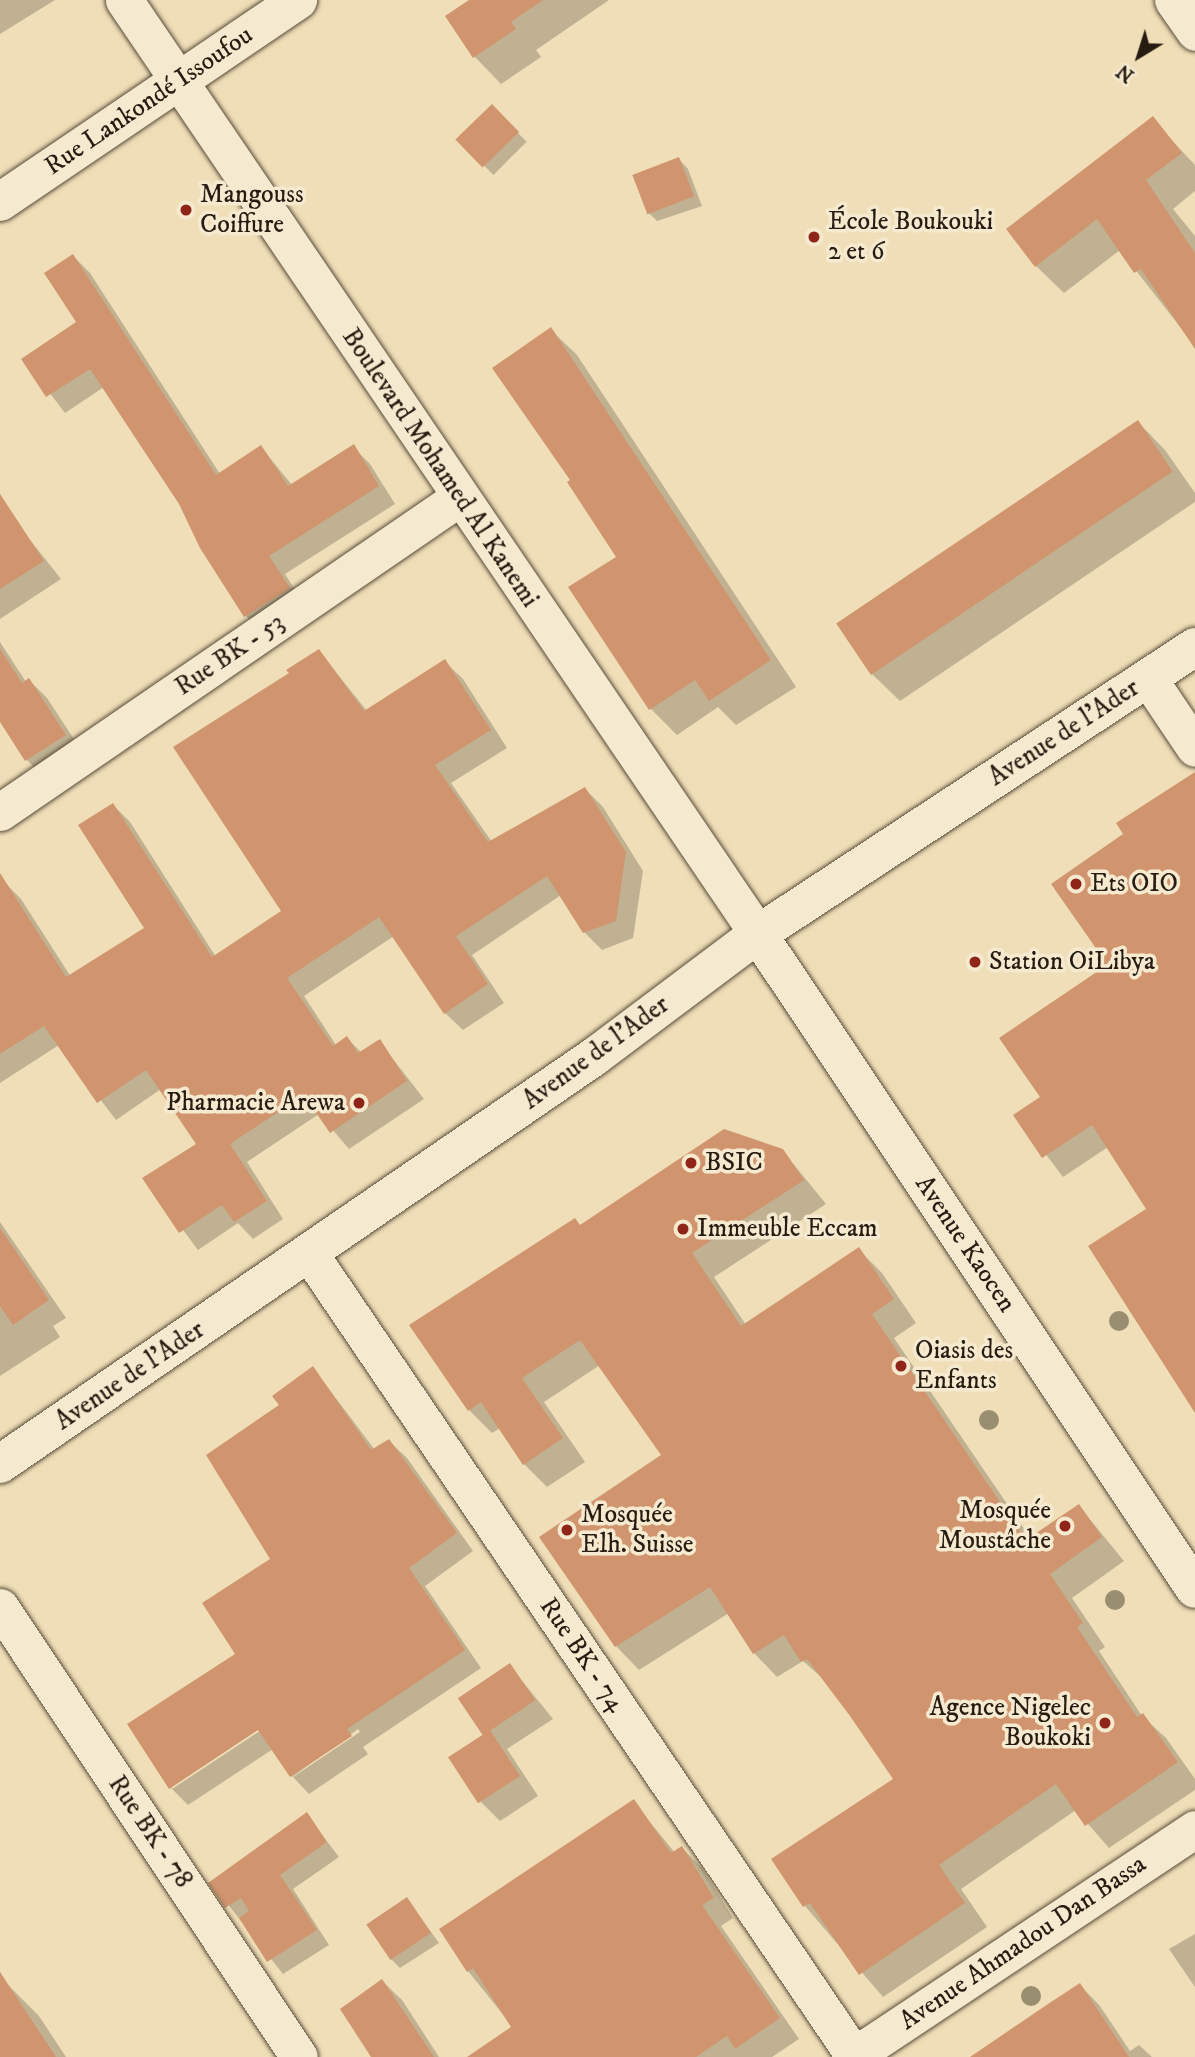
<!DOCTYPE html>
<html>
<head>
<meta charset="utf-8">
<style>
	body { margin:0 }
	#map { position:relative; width:1195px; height:2057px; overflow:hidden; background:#efdeb7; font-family:"IM FELL DW Pica",serif }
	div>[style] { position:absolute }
	.shadow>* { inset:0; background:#0003; transform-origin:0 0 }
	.building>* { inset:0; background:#d0956e; transform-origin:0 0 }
	.roads { filter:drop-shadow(0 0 2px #594c3a) drop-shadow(0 0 2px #594c3a) }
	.street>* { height:37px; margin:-18.5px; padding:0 18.5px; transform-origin:18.5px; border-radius:18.5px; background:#f5ead0 }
	.secondary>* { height:38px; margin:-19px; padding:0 19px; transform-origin:19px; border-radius:19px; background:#f5ead0 }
	.trees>* { width:20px; height:20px; margin:-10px; border-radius:50%; background:#9a8e70 }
	.dots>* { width:19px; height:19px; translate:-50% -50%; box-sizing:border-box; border:4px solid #f5ead0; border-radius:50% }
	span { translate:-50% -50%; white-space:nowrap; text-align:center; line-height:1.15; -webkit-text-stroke:7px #f5ead0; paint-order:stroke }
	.street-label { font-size:26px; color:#271c11 }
	.poi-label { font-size:26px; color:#271c11 }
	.left { translate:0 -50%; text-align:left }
	.right { translate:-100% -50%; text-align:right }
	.north { position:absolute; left:1104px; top:21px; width:70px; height:70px; -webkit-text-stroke:5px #f5ead0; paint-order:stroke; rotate:218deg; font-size:19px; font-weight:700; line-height:28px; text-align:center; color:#271c11 }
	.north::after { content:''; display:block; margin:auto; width:24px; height:32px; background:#271c11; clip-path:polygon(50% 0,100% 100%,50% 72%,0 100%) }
</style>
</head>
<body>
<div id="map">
	<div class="shadow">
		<i style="clip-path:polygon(0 0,55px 0,0 34px)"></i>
		<i style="clip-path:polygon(472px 0,609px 0,536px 50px,541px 57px,501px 84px,475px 57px)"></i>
		<i style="left:492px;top:107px;width:49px;height:47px;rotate:45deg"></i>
		<i style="clip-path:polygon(1152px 119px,1195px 165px,1195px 191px,1173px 209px,1195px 236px,1195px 346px,1120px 250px,1064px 293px,1036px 266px)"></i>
		<i style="clip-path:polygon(679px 159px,688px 169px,702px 206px,657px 221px,648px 212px)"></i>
		<i style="clip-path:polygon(73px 256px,90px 273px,220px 474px,261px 447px,292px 485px,353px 447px,370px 464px,395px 504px,285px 574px,305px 606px,263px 633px,246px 616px,181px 503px,104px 387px,65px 413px,24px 359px,78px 323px)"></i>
		<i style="clip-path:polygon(551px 330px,577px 355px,796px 687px,736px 725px,718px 707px,677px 735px,651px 709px,571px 587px,618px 558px,573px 480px)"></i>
		<i style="clip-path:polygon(1138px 422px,1165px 450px,1195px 493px,1195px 502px,900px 701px,872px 674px)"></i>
		<i style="clip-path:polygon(19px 526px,61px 579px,0 619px,0 539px)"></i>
		<i style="clip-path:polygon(0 642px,26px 682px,29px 680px,47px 698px,83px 753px,45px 778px,27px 760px,0 717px)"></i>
		<i style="clip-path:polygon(319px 651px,367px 711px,445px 662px,463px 679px,507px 748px,451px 783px,492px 842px,585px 789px,603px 807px,643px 871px,633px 938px,602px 950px,584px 932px,561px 895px,472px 955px,504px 1003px,463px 1030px,445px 1013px,394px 936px,304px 996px,336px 1045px,347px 1038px,362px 1053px,379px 1041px,424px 1099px,349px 1149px,319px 1114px,247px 1162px,283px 1219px,253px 1239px,238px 1223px,198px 1250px,145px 1179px,198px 1144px,161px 1089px,116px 1120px,59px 1045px,0 1083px,0 884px,3px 881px,21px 899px,71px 977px,146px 928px,113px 805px,130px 822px,216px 957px,284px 912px,291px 674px)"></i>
		<i style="clip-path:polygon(1195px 783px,1195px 1401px,1148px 1210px,1108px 1147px,1063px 1177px,1016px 1115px,1042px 1097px)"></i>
		<i style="clip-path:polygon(782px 1150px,826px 1204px,714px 1277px,746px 1325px,859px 1250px,882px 1273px,916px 1323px,894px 1338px,1031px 1539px,1079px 1506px,1124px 1561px,1072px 1598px,1105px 1647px,1099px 1651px,1142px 1716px,1166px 1738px,1195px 1779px,1195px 1790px,1109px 1848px,1076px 1810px,961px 1889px,987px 1927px,883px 1997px,805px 1906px,895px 1779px,828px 1683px,803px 1661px,777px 1677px,754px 1653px,729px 1613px,639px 1670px,616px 1646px,663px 1456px,600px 1365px,544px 1402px,585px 1462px,547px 1487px,524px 1464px,500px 1428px,492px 1433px,469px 1410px,581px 1227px)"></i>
		<i style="clip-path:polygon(0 1222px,66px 1318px,53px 1326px,60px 1337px,0 1376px)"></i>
		<i style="clip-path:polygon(evenodd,313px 1368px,375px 1450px,389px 1441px,407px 1458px,473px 1551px,425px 1586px,481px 1668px,363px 1747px,368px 1754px,309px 1794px,293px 1777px,360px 1732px,358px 1729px,292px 1777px,273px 1749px,188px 1805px,171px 1788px,129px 1724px,238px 1654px,205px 1604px,273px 1560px,208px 1456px,281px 1405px,274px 1396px,313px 1368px,264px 1724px,266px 1727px,172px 1789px,172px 1785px,264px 1724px)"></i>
		<i style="clip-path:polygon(510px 1666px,553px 1719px,507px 1749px,538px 1796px,500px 1821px,481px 1802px,483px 1734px)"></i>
		<i style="clip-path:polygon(633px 1801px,675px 1853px,682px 1848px,702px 1868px,733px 1918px,721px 1926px,799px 2039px,772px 2057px,470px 2057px,513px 2027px,468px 1971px)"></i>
		<i style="clip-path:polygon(306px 1814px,339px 1857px,293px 1889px,329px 1945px,283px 1974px,211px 1883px)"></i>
		<i style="clip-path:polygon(407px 1899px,439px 1943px,400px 1968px,391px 1959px)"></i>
		<i style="clip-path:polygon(1195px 1934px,1195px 1987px,1169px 1949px)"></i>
		<i style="clip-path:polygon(4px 1981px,39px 2016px,66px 2057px,0 2057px,0 1983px)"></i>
		<i style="clip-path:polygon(382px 1981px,402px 2000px,439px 2057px,375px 2057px)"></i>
		<i style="clip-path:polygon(1080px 1985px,1100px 2006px,1130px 2051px,1139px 2045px,1152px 2057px,977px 2057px)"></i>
	</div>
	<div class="building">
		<i style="clip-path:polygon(469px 0,543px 0,511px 22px,516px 29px,473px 58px,445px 16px)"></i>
		<i style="left:492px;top:104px;width:39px;height:51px;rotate:46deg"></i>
		<i style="clip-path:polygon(1153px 116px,1182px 153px,1146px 180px,1195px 253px,1195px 349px,1141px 269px,1134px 273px,1097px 219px,1035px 267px,1006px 229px)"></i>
		<i style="left:679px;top:157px;width:42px;height:50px;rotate:69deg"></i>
		<i style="clip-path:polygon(73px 254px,216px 475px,261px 445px,288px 486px,354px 444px,379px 486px,269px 556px,290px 588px,244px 617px,200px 548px,179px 504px,90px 369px,46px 397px,21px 359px,76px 322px,44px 273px)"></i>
		<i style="clip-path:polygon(551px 327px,771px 660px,709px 701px,695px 680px,649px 710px,568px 587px,616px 557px,567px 482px,570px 480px,492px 368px)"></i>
		<i style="left:1138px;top:420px;width:62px;height:364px;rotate:56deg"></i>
		<i style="clip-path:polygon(0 494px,44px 561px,0 589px)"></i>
		<i style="clip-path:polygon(0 649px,22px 683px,29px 678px,66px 735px,25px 761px,0 722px)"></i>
		<i style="clip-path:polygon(319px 649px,364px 711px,445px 659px,491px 730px,435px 765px,488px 842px,585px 787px,626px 852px,616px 921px,583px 933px,547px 876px,456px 936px,488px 984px,444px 1014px,379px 917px,287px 978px,333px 1046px,347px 1036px,358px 1053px,380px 1039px,407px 1081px,330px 1133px,304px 1095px,230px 1144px,267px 1201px,234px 1222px,222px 1205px,179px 1233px,142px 1178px,196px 1144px,146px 1070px,97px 1103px,44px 1026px,0 1054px,0 873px,66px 977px,144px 928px,78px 825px,113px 803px,212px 957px,281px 911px,173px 747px,289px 673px,286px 670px)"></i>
		<i style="clip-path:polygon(1195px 772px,1195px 1413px,1088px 1246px,1146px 1209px,1092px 1125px,1042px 1158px,1013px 1115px,1040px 1097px,999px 1038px,1104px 967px,1097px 956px,1100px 954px,1051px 884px,1123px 834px,1116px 823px)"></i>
		<i style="clip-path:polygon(724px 1129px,783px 1149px,804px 1180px,692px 1253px,741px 1326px,859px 1247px,894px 1299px,872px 1314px,1026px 1540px,1079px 1504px,1102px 1537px,1050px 1574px,1083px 1623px,1077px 1627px,1137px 1717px,1143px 1713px,1178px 1762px,1085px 1826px,1056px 1784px,939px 1865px,965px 1903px,859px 1975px,810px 1903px,803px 1907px,771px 1859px,893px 1779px,850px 1716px,807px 1659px,801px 1662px,784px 1635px,753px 1654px,710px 1587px,615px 1647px,539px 1537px,661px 1455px,580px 1340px,522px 1378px,563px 1438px,523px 1465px,481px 1402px,468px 1411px,409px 1325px,575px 1218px,580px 1225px)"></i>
		<i style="clip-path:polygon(0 1228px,49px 1300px,13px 1325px,0 1306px)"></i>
		<i style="clip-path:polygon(313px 1366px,371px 1450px,389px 1439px,457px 1533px,409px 1568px,465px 1650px,347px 1729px,352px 1736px,290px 1777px,258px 1730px,169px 1789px,127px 1724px,235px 1654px,202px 1603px,270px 1559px,206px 1455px,279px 1405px,272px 1396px)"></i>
		<i style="left:510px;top:1663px;width:45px;height:63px;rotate:56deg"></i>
		<i style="left:490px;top:1730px;width:55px;height:50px;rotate:57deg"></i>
		<i style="clip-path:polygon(634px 1799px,671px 1853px,682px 1846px,714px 1898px,702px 1905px,780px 2018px,735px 2049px,727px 2036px,696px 2057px,467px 2057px,511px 2027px,473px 1968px,467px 1972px,439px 1929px)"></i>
		<i style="clip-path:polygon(307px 1812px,327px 1842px,280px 1875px,317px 1930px,267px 1962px,239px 1918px,249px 1911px,241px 1898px,225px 1908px,208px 1883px)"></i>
		<i style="left:407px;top:1897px;width:43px;height:49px;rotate:56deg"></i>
		<i style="clip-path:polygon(0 1972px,56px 2057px,0 2057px)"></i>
		<i style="clip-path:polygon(382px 1979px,434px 2057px,371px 2057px,340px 2009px)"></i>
		<i style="clip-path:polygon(1080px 1983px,1129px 2057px,970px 2057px,1045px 2006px)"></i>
	</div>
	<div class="roads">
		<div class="street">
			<i style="left:124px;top:0;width:1129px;rotate:55.83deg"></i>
			<i style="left:1173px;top:0;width:39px;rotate:55deg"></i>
			<i style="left:1148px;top:678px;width:84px;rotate:56.1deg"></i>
			<i style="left:0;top:812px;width:558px;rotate:-34.4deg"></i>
			<i style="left:309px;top:1253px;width:972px;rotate:55.82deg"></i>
			<i style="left:0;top:1607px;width:540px;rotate:56.4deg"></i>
			<i style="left:852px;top:2057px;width:412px;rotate:-33.6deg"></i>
		</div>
		<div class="secondary">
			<i style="left:0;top:202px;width:360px;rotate:-34.1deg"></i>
			<i style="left:758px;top:934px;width:787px;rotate:56.29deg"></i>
			<i style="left:0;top:1464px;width:720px;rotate:-34.42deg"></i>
			<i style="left:594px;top:1057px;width:205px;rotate:-36.9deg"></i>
			<i style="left:758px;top:934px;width:523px;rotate:-33.29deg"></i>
		</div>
	</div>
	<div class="trees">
		<i style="left:1119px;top:1321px"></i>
		<i style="left:989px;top:1420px"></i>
		<i style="left:1115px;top:1600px"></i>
		<i style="left:1031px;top:1996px"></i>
	</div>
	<div class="dots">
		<i style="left:186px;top:210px;background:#8f2418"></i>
		<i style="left:814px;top:237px;background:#8f2418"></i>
		<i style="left:1076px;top:884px;background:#8f2418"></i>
		<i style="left:975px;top:962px;background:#8f2418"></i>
		<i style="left:359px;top:1103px;background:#8f2418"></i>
		<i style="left:691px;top:1163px;background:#8f2418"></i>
		<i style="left:683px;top:1229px;background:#8f2418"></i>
		<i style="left:901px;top:1366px;background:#8f2418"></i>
		<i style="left:1065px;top:1526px;background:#8f2418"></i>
		<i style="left:567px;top:1530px;background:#8f2418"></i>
		<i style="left:1105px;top:1723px;background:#8f2418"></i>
	</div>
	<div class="street-label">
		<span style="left:149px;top:101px;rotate:-34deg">Rue Lankondé Issoufou</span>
		<span style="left:440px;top:468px;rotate:56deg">Boulevard Mohamed Al Kanemi</span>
		<span style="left:230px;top:655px;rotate:-34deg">Rue BK - 53</span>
		<span style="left:1064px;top:733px;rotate:-33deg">Avenue de l'Ader</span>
		<span style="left:596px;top:1053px;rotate:-36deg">Avenue de l'Ader</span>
		<span style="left:965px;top:1244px;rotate:56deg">Avenue Kaocen</span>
		<span style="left:130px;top:1376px;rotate:-34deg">Avenue de l'Ader</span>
		<span style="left:582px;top:1655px;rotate:56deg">Rue BK - 74</span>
		<span style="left:150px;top:1832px;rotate:56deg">Rue BK - 78</span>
		<span style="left:1023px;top:1943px;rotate:-34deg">Avenue Ahmadou Dan Bassa</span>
	</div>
	<div class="poi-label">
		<span class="left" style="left:200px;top:210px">Mangouss<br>Coiffure</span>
		<span class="left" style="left:828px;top:237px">École Boukouki<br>2 et 6</span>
		<span class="left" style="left:1090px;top:884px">Ets OIO</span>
		<span class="left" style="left:989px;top:962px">Station OiLibya</span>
		<span class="right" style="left:345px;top:1103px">Pharmacie Arewa</span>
		<span class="left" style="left:705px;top:1163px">BSIC</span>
		<span class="left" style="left:697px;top:1229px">Immeuble Eccam</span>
		<span class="left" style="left:915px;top:1366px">Oiasis des<br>Enfants</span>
		<span class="right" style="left:1051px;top:1526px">Mosquée<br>Moustâche</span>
		<span class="left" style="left:581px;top:1530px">Mosquée<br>Elh. Suisse</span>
		<span class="right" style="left:1091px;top:1723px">Agence Nigelec<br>Boukoki</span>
	</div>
	<div class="north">N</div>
</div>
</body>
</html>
